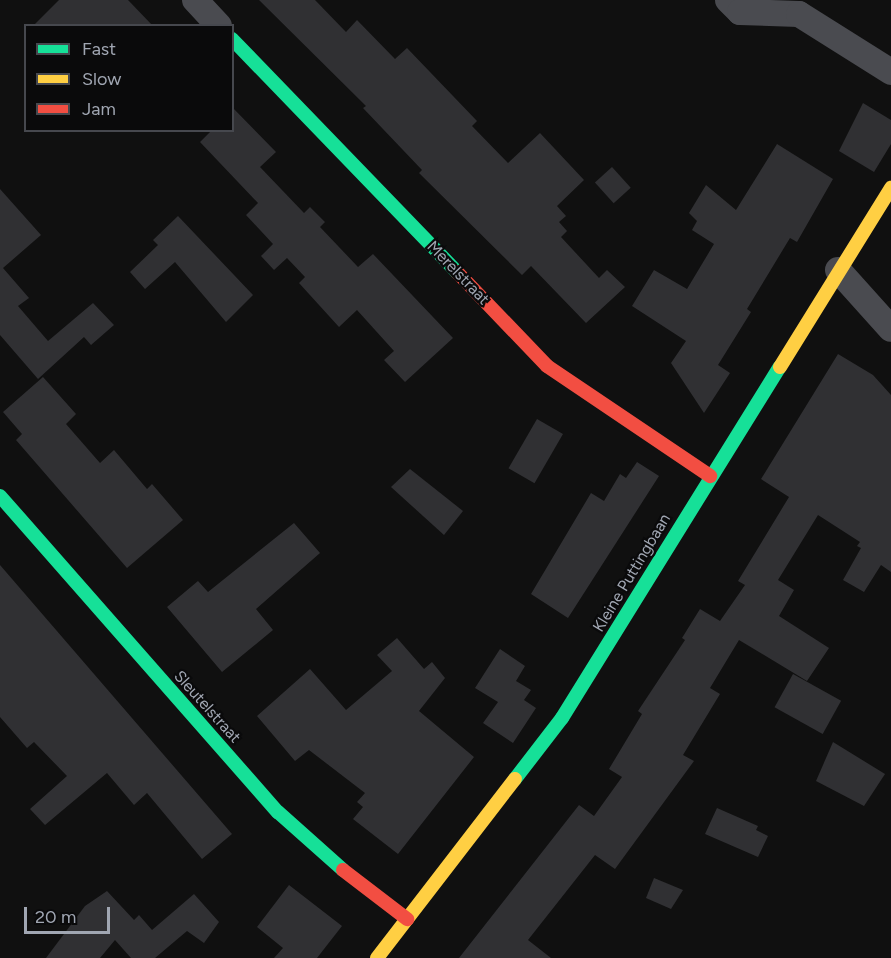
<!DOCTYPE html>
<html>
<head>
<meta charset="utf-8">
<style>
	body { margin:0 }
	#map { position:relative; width:891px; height:958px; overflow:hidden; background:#101010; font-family:Figtree,sans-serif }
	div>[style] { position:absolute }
	.building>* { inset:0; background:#303033; transform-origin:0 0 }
	.street>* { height:26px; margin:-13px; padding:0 13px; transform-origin:13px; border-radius:13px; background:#4a4b50 }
	.fast>* { height:14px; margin:-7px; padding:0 7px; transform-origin:7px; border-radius:7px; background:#16e098 }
	.slow>* { height:14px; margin:-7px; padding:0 7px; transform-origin:7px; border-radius:7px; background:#ffcf43 }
	.jam>* { height:14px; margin:-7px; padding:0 7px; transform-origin:7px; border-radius:7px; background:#f24e42 }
	span { translate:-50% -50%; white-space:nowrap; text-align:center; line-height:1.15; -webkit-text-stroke:4.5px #0a0a0b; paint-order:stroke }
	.street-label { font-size:16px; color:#a0a6b2 }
	.legend { position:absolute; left:24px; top:24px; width:210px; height:108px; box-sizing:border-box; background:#0a0a0b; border:2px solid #46484e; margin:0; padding:8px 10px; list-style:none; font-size:18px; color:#a0a6b2 }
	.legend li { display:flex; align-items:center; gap:12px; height:30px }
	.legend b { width:30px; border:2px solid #46484e }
	.scale { position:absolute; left:24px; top:907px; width:86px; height:27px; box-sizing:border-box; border:3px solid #a0a6b2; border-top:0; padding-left:8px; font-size:18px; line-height:21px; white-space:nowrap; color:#a0a6b2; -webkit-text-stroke:4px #0a0a0b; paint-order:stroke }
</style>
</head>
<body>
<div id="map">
	<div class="building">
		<i style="clip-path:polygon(59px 0,128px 0,153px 26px,33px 26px)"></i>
		<i style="clip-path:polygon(259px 0,315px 0,346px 32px,357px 20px,395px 59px,407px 48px,477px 121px,472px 126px,508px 163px,540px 133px,584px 180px,557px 206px,566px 216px,559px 222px,567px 231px,561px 237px,599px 278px,607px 270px,625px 287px,586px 323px,531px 266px,522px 275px,419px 173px,422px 170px,363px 108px,366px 106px)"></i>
		<i style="clip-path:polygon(863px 103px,891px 120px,891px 144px,874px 172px,839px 151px)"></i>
		<i style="clip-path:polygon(232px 107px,276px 152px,260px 167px,304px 213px,310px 207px,325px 222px,320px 227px,358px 267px,373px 254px,453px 338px,405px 382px,384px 360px,394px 351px,357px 310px,339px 327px,299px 283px,305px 277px,287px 258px,274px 270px,261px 256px,273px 244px,246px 215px,258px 203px,200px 142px,212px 130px,232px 130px)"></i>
		<i style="clip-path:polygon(777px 144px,833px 179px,797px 242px,790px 238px,747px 309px,751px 312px,718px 365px,730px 373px,704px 413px,671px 363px,686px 341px,632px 306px,654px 270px,687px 289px,714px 244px,692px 230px,697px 221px,689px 213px,706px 185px,736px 210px)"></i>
		<i style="left:612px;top:167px;width:28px;height:23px;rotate:48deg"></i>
		<i style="clip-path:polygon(0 189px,41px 235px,3px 268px,29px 298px,18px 306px,48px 341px,93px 303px,114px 325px,91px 345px,84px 337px,38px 379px,0 335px)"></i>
		<i style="clip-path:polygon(178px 216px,253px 295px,226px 322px,175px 262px,145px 289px,130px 272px,158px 245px,153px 240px)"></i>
		<i style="clip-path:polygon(838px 354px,873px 375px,891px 395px,891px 572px,881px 565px,864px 592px,843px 580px,861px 548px,857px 546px,860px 542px,818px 515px,778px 580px,794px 590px,779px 616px,829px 648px,807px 681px,739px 640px,710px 688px,720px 694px,683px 755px,694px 761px,615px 869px,595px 855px,528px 940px,551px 958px,459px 958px,579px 805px,594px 816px,622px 777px,609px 769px,642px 714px,638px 711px,685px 640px,682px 638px,700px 609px,720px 621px,745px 585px,738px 581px,789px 497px,761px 479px)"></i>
		<i style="clip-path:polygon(43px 377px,76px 414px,66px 424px,100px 463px,114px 450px,147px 489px,152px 484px,183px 520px,127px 568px,16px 440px,22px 434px,3px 412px)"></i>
		<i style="left:537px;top:419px;width:30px;height:57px;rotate:30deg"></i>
		<i style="clip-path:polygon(637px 462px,659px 476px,568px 618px,531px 594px,591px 493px,604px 501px,620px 474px,626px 478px)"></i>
		<i style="clip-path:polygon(410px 469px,463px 511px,444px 535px,391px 487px)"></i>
		<i style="clip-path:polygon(294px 523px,320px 553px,256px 609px,273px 630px,222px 672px,167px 607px,198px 581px,208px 592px)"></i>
		<i style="clip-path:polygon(0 565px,232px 834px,202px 859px,147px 793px,134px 805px,107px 773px,45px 825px,30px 809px,67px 776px,34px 742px,27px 748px,0 717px)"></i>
		<i style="clip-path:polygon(397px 638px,424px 669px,432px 662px,445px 678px,419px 711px,474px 757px,398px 854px,353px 819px,363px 807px,357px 802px,365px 793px,309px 750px,295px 761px,257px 716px,310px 669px,346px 710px,392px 671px,377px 655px)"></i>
		<i style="clip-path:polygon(500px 649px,525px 666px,516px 681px,531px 690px,524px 700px,536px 708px,513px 743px,483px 723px,498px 702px,475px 688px)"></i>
		<i style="left:793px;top:674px;width:55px;height:38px;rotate:29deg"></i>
		<i style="clip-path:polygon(833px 742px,885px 774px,864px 806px,816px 781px)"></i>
		<i style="clip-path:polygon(717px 808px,758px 826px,756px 830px,768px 836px,758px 857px,705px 834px)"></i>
		<i style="clip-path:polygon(654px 878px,683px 890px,671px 909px,646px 898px)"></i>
		<i style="clip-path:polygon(289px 885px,342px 926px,317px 958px,274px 958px,283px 948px,257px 927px)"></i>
		<i style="clip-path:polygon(107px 891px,134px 920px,139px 915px,152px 930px,194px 894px,219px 922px,204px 943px,187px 931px,155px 958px,131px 958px,115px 940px,100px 958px,46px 958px,85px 906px)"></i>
	</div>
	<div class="street">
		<i style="left:195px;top:0;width:35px;rotate:47deg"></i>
		<i style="left:728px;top:0;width:17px;rotate:45deg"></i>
		<i style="left:740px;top:12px;width:59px;rotate:1.9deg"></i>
		<i style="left:799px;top:14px;width:109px;rotate:32.2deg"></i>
		<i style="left:838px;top:270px;width:79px;rotate:48.1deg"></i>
	</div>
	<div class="fast">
		<i style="left:232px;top:39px;width:324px;rotate:46deg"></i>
		<i style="left:0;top:496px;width:421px;rotate:48.7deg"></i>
		<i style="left:278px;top:812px;width:87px;rotate:41.7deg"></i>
		<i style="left:515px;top:779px;width:77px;rotate:-52.4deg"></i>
		<i style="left:562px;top:718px;width:413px;rotate:-58.2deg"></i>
	</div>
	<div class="slow">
		<i style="left:780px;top:367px;width:211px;rotate:-58.2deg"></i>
		<i style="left:377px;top:958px;width:226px;rotate:-52.4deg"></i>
	</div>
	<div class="jam">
		<i style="left:457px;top:272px;width:130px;rotate:46.2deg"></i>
		<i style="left:547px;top:366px;width:197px;rotate:34deg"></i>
		<i style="left:343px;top:870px;width:81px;rotate:37.4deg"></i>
	</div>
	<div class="street-label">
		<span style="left:458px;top:273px;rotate:46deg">Merelstraat</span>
		<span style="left:632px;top:573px;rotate:-59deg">Kleine Puttingbaan</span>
		<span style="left:207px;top:707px;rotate:48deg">Sleutelstraat</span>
	</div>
	<ul class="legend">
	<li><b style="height:8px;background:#16e098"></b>Fast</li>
	<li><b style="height:8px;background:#ffcf43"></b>Slow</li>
	<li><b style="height:8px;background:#f24e42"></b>Jam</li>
	</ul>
	<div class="scale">20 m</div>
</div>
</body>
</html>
